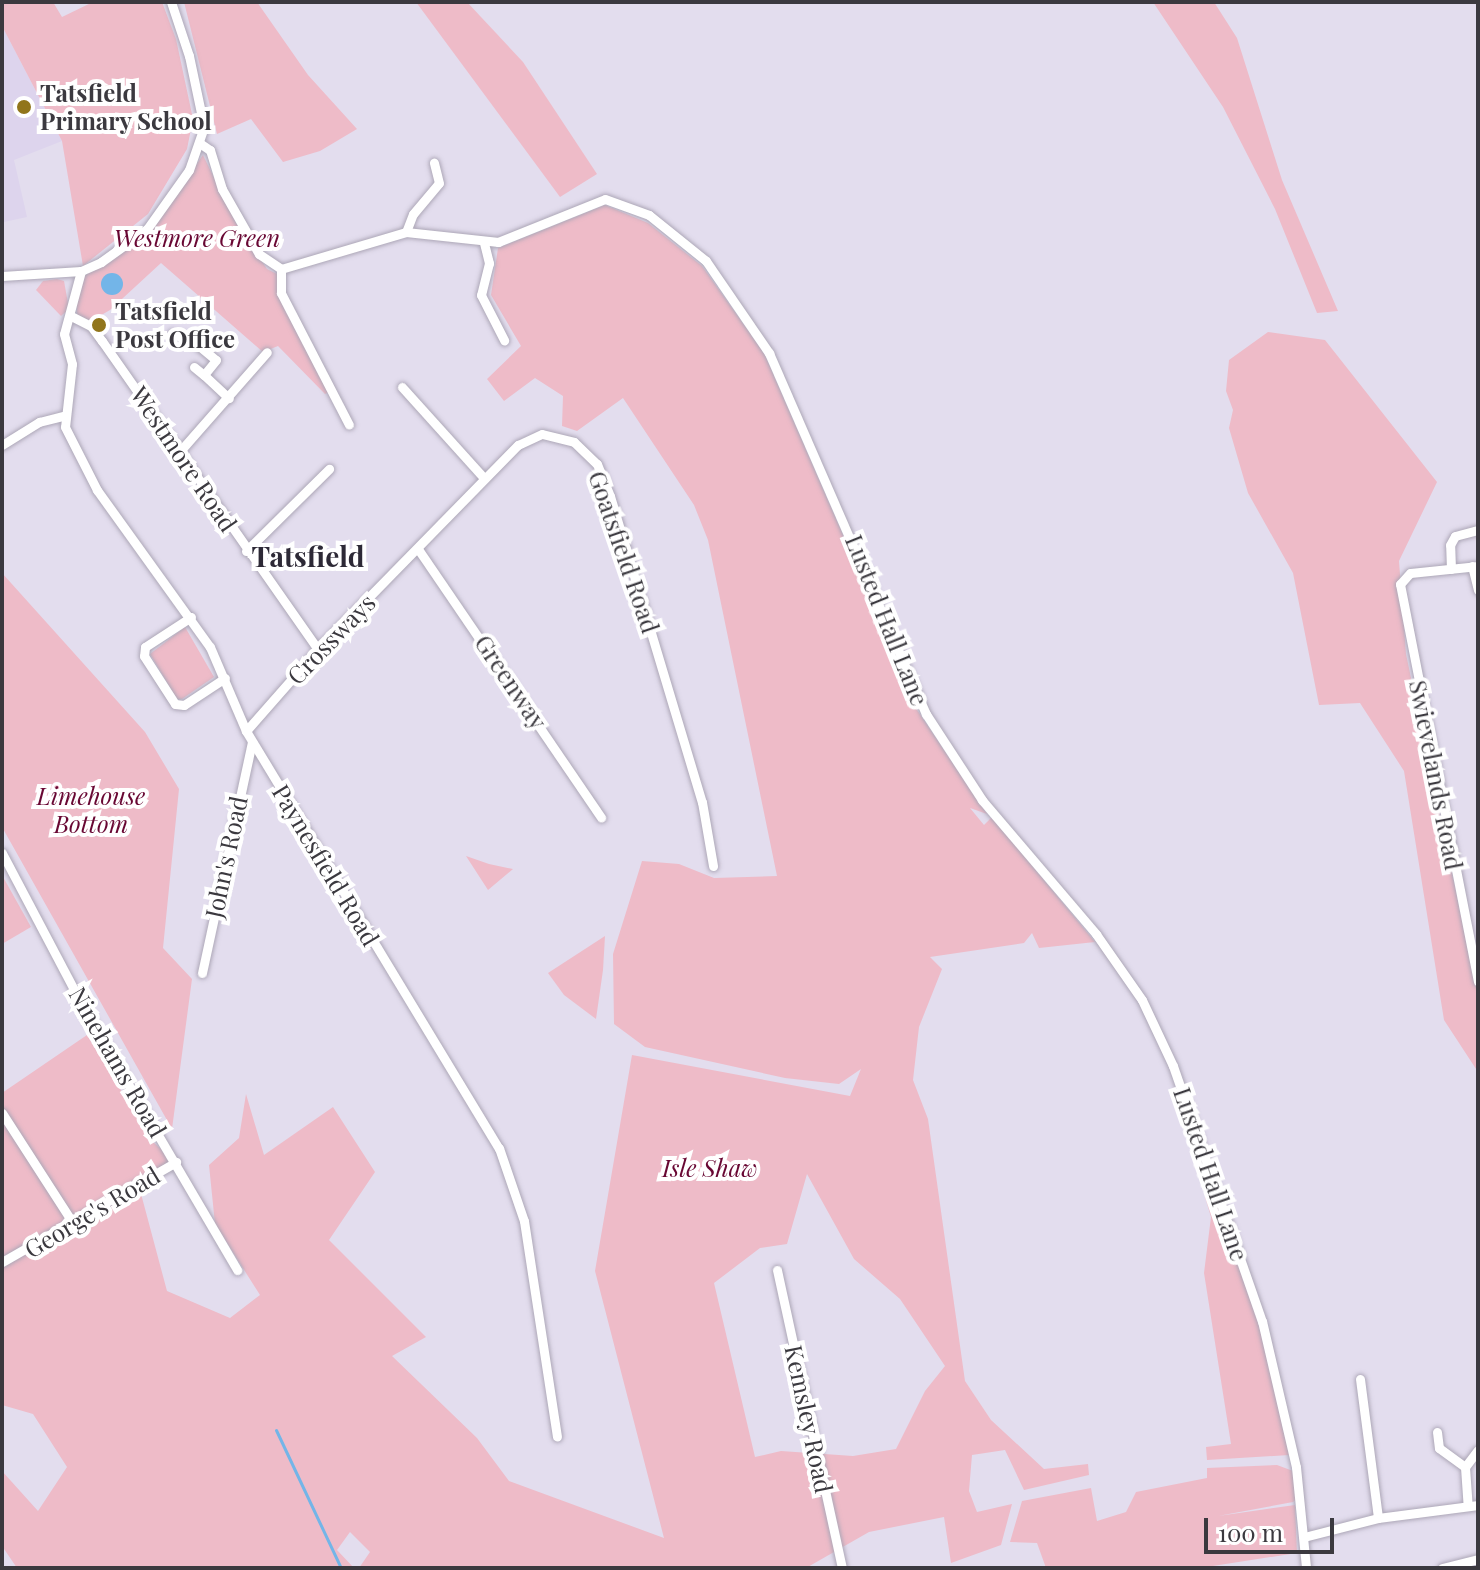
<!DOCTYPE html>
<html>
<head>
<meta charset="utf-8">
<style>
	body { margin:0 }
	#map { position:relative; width:1480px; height:1570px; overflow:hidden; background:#e3ddee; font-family:"Playfair Display",serif }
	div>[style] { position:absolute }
	.built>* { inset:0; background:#ddd4ed }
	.green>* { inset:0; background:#eebbc8 }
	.water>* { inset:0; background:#73b5e8 }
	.round { border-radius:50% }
	.stream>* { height:3px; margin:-1.5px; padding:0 1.5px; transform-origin:1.5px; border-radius:1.5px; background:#73b5e8 }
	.roads { filter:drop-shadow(0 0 2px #ada7b7) drop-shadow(0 0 2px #ada7b7) }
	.street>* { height:9px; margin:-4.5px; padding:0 4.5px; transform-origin:4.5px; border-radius:4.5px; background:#fff }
	.dots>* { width:22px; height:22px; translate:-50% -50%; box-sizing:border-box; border:4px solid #fff; border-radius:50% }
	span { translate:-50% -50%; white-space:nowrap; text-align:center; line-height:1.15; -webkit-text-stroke:8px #fff; paint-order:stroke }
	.poi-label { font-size:24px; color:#3b393f; font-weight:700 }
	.left { translate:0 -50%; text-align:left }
	.park-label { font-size:24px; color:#680733; font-style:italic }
	.street-label { font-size:24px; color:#3b393f }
	.quarter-label { font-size:28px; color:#2d2936; font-weight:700 }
	.frame { position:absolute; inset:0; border:4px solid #3b393f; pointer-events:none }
	.scale { position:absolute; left:1204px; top:1518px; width:130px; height:36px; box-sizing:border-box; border:4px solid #3b393f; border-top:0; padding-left:10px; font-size:24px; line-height:28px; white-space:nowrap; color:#3b393f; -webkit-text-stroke:6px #fff; paint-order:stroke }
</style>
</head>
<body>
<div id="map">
	<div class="built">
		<i style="clip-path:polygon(2px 26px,62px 141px,14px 160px,27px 217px,4px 222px)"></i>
	</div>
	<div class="green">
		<i style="clip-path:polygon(2px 2px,53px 2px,62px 17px,93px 2px,162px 2px,176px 39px,193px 119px,187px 149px,148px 214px,83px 266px,62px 141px,2px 26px)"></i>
		<i style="clip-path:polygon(184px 2px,257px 2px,308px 75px,357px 129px,320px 151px,283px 162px,251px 119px,217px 134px)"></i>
		<i style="clip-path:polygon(416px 2px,467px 2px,523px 62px,597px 174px,560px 197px)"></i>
		<i style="clip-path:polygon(1153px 2px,1214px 2px,1237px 38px,1282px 180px,1338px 311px,1317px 313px,1275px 209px,1223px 107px)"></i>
		<i style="clip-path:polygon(203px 155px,236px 223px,267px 269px,279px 275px,281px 292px,331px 391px,325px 394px,278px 346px,263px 352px,161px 263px,110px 310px,91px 321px,77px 315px,77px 281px,150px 232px)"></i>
		<i style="clip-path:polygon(evenodd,605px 205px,648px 223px,702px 266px,764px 353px,859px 572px,903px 689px,987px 814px,970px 808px,984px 825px,992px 817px,1095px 942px,1039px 948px,1032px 933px,1024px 943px,930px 957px,942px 969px,919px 1027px,913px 1080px,928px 1119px,965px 1381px,991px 1420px,1044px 1469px,1088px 1464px,1089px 1475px,1024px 1490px,1005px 1450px,972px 1455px,969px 1491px,977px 1512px,1012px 1504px,1001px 1545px,951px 1563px,944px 1517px,869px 1532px,806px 1568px,359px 1568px,370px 1552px,350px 1532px,337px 1550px,354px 1568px,17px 1568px,2px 1546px,2px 1471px,38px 1511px,67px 1467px,33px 1414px,2px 1405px,2px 1093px,87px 1035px,152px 1141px,176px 1163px,140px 1190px,167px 1291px,230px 1318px,260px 1295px,215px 1224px,209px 1165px,239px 1138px,246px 1094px,264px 1155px,333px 1107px,375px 1172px,329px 1240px,426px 1337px,392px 1356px,477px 1438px,509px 1481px,664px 1538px,595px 1271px,632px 1055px,850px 1096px,861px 1069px,839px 1084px,785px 1078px,645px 1047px,614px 1024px,613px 954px,642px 861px,679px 864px,714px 878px,777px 876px,708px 540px,694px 505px,623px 398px,577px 431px,562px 426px,563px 396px,535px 378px,504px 401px,487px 379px,521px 346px,491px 295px,498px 248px,605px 205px,807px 1174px,854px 1259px,900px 1299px,945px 1366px,925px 1391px,896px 1449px,853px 1456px,781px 1451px,755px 1457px,714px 1283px,760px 1248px,787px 1244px,807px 1174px)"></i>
		<i style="clip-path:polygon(57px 279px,64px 281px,69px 309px,61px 316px,36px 290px,43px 281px)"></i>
		<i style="clip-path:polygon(1268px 332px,1325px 340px,1437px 482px,1399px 561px,1406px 654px,1478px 997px,1478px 1072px,1444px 1020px,1404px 771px,1360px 703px,1319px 705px,1293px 573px,1248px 493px,1229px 428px,1233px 410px,1226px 391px,1229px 360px)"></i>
		<i style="clip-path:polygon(2px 573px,145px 732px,179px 789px,163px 948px,192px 979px,172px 1129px,2px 827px)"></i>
		<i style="clip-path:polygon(185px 627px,214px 677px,182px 699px,177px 699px,150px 654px)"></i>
		<i style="clip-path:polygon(466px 856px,489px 864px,513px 869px,488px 890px)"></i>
		<i style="clip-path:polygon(2px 875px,31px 927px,2px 944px)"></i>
		<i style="clip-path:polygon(605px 936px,603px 970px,596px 1019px,564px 995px,548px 973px)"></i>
		<i style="clip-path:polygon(1214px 1196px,1259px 1318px,1289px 1455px,1207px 1460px,1206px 1447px,1231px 1444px,1204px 1273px,1211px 1217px,1205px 1197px)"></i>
		<i style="clip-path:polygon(1277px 1465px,1293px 1471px,1298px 1498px,1293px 1502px,1218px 1516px,1295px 1505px,1297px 1553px,1200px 1568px,1046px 1568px,1037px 1543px,1010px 1542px,1022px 1501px,1091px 1488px,1097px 1521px,1126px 1512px,1136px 1492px,1207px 1478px,1207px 1468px)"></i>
	</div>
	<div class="water">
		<i class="round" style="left:101px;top:273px;width:22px;height:22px"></i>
	</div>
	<div class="stream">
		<i style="left:276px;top:1430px;width:153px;rotate:64.8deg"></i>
	</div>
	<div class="roads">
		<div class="street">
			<i style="left:201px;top:144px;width:11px;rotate:34deg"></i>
			<i style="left:210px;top:150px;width:41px;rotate:72.9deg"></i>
			<i style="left:222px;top:189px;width:75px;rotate:60.4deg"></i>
			<i style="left:259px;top:254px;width:27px;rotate:34deg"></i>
			<i style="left:281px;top:269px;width:130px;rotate:-16.5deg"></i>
			<i style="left:406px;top:232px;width:93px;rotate:6.2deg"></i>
			<i style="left:498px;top:242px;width:115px;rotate:-21.9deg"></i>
			<i style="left:605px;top:199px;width:47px;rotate:20deg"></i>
			<i style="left:649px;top:215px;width:73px;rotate:38.9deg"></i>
			<i style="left:706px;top:261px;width:112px;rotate:55.6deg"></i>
			<i style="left:769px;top:353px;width:394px;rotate:66.5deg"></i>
			<i style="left:926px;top:714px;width:103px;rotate:56.9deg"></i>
			<i style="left:982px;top:800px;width:176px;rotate:49.6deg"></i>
			<i style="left:1096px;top:934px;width:80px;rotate:55.1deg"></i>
			<i style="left:1142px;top:1000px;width:73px;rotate:64.8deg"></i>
			<i style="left:1173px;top:1066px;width:270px;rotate:70.8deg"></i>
			<i style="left:1262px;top:1321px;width:150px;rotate:76.9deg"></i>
			<i style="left:1296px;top:1467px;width:101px;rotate:84.3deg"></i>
			<i style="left:406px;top:232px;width:19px;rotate:-69deg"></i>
			<i style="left:413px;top:214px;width:40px;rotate:-50deg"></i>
			<i style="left:439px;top:183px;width:21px;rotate:-104deg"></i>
			<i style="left:484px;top:243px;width:21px;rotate:76deg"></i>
			<i style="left:489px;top:263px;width:33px;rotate:104deg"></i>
			<i style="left:481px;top:295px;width:51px;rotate:62.9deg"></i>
			<i style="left:281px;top:269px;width:24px;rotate:90deg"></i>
			<i style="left:281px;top:293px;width:148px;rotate:62.7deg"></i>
			<i style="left:81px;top:271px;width:65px;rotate:105.1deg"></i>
			<i style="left:64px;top:334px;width:31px;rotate:75deg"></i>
			<i style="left:72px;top:364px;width:63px;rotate:96.3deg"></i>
			<i style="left:65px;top:427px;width:71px;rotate:63.1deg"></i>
			<i style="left:97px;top:490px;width:193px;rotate:54.3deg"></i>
			<i style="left:210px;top:647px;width:91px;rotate:66.8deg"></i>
			<i style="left:246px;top:731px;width:488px;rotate:58.8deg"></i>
			<i style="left:499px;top:1148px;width:77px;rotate:71.1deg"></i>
			<i style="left:524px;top:1221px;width:218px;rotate:81.3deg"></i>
			<i style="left:2px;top:276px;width:79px;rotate:-3.6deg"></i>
			<i style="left:81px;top:271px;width:22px;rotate:-24deg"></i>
			<i style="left:101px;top:262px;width:57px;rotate:-35.7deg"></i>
			<i style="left:147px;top:229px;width:72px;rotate:-54.6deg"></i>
			<i style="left:189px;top:170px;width:46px;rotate:-70.8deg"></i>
			<i style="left:204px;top:127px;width:73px;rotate:-101.9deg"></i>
			<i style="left:189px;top:56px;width:57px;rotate:-108.4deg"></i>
			<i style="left:71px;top:316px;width:22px;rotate:27deg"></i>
			<i style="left:91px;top:326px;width:19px;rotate:54deg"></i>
			<i style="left:102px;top:341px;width:376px;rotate:55deg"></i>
			<i style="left:172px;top:334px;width:21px;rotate:17deg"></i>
			<i style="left:192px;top:340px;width:31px;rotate:40deg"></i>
			<i style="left:216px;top:360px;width:19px;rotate:129deg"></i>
			<i style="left:204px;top:375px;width:34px;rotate:43deg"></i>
			<i style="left:194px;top:367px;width:13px;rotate:39deg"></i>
			<i style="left:402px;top:387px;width:121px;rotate:48deg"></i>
			<i style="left:2px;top:445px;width:44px;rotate:-31.9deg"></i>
			<i style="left:39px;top:422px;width:25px;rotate:-14deg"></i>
			<i style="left:181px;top:450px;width:130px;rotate:-48.7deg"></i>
			<i style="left:418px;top:549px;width:325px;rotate:55.7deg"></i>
			<i style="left:246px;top:551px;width:117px;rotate:-44.7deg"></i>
			<i style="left:1472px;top:566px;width:25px;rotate:76deg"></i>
			<i style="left:1478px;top:566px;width:68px;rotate:174.1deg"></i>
			<i style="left:1410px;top:573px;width:15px;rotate:132deg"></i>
			<i style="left:1400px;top:584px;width:405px;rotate:78.9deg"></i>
			<i style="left:1451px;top:569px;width:24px;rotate:-92deg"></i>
			<i style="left:1450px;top:545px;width:10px;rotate:-61deg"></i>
			<i style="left:1455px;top:536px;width:24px;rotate:-15deg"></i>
			<i style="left:191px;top:617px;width:55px;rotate:146.9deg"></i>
			<i style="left:145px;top:647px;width:9px;rotate:96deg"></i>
			<i style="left:144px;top:656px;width:57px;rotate:57.1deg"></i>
			<i style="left:175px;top:704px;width:9px;rotate:6deg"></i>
			<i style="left:184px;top:705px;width:49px;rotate:-33.4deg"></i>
			<i style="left:246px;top:731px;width:109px;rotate:-48.7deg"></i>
			<i style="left:318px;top:649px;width:286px;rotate:-45.6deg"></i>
			<i style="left:518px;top:445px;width:26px;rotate:-25deg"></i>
			<i style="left:542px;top:434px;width:33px;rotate:14deg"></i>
			<i style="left:574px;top:442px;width:32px;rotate:44deg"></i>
			<i style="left:597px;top:464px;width:35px;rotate:68deg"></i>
			<i style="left:610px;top:496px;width:320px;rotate:73.3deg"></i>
			<i style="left:702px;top:802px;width:65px;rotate:80.2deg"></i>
			<i style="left:2px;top:853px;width:182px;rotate:62.2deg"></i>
			<i style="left:87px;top:1014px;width:297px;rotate:59.6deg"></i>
			<i style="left:202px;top:973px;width:236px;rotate:-77.8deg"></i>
			<i style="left:2px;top:1113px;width:131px;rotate:57.2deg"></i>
			<i style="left:2px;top:1262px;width:201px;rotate:-29.9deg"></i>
			<i style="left:777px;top:1270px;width:305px;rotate:77.7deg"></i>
			<i style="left:1360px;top:1379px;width:140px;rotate:82.6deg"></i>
			<i style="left:1437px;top:1432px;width:16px;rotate:83deg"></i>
			<i style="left:1439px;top:1448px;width:32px;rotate:36deg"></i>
			<i style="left:1465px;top:1467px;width:39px;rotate:86deg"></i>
			<i style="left:1465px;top:1467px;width:21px;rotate:-53deg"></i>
			<i style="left:1304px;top:1537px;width:76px;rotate:-14.4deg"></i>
			<i style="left:1378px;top:1518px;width:101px;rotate:-7.4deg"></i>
			<i style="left:1442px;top:1568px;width:37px;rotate:-14deg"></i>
		</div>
	</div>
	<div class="dots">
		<i style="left:24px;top:107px;background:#91751b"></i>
		<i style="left:99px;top:325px;background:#91751b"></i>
	</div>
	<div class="poi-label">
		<span class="left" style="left:40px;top:107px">Tatsfield<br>Primary School</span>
		<span class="left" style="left:115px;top:325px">Tatsfield<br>Post Office</span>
	</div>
	<div class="park-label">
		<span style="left:197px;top:238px">Westmore Green</span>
		<span style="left:91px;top:810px">Limehouse<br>Bottom</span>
		<span style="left:710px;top:1168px">Isle Shaw</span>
	</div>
	<div class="street-label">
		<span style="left:184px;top:459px;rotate:56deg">Westmore Road</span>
		<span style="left:624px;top:552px;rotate:71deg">Goatsfield Road</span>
		<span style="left:887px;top:620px;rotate:68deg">Lusted Hall Lane</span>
		<span style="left:331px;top:639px;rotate:-46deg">Crossways</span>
		<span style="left:511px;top:682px;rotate:56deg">Greenway</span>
		<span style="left:1436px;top:775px;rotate:79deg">Swievelands Road</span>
		<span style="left:226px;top:857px;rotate:-78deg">John's Road</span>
		<span style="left:326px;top:865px;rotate:59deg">Paynesfield Road</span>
		<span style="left:118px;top:1062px;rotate:60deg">Ninehams Road</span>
		<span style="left:1211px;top:1174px;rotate:71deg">Lusted Hall Lane</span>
		<span style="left:92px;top:1212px;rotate:-31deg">George's Road</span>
		<span style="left:809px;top:1419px;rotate:78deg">Kemsley Road</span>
	</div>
	<div class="quarter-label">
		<span style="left:308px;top:556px">Tatsfield</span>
	</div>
	<div class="frame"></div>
	<div class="scale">100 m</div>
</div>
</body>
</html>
